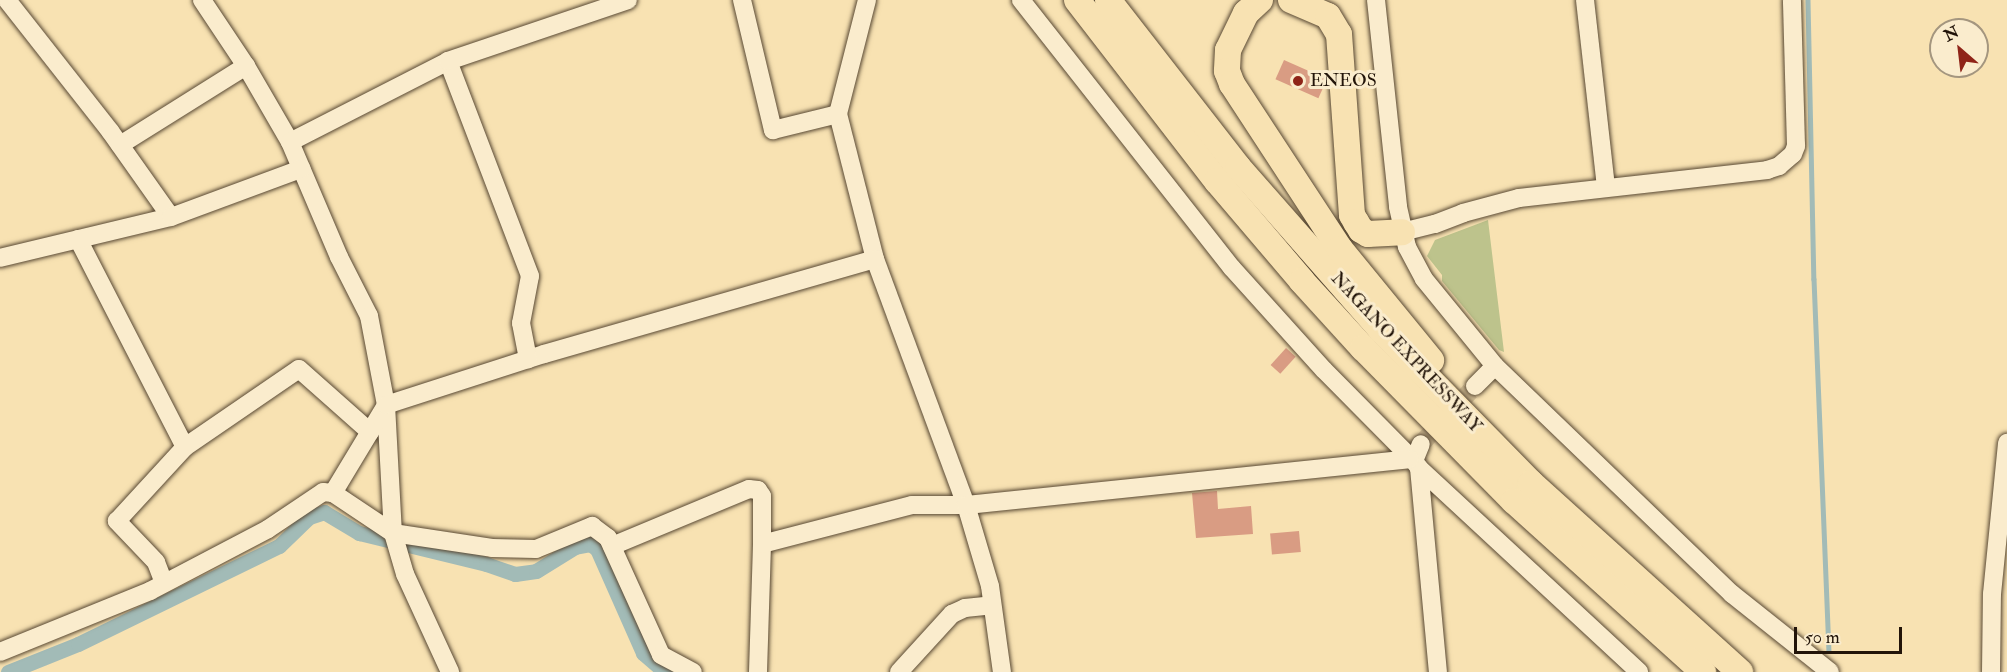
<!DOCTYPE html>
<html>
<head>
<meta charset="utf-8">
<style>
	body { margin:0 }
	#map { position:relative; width:2007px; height:672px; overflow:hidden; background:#f8e2b2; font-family:"IM FELL Double Pica",serif }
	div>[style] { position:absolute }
	.green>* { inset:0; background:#bdc38c }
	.stream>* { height:4.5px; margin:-2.25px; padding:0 2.25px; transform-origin:2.25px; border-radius:2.25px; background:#a2bbb7 }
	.canal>* { height:15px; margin:-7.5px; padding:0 7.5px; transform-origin:7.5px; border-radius:7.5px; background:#a2bbb7 }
	.building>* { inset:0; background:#d99c83; transform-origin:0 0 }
	.minor-tunnel>* { height:18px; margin-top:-9px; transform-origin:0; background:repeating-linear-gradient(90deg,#d8c399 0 18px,transparent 0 27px) }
	.roads { filter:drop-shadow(0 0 2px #584833) drop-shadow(0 0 2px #584833) }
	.minor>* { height:18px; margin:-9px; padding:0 9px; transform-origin:9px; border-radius:9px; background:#faeccd }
	.highway>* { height:26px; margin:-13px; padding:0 13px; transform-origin:13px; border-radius:13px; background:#f8e2b2 }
	.dots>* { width:16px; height:16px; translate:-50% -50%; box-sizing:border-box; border:3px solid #faeccd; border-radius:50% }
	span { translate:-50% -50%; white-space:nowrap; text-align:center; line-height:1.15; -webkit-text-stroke:6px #faeccd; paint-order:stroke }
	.poi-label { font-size:18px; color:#221409 }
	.left { translate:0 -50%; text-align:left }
	.street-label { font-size:18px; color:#221409 }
	.north { position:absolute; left:1929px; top:18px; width:60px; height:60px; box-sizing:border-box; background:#faeccd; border:2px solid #a4967f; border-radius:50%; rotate:332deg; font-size:16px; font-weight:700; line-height:24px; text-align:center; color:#221409 }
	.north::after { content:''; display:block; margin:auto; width:21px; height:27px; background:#8f2418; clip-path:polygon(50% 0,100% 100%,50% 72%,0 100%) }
	.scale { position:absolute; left:1794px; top:627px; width:108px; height:27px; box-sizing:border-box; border:3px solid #221409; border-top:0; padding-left:8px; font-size:18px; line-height:21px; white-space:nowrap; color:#221409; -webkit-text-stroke:4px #faeccd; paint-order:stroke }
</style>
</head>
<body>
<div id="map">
	<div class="green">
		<i style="clip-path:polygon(1488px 220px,1504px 352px,1499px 350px,1442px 281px,1442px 275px,1427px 256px,1435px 240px)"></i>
	</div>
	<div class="stream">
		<i style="left:1808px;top:0;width:279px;rotate:88.8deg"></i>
		<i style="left:1814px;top:279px;width:372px;rotate:87.7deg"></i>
	</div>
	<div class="canal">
		<i style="left:8px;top:672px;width:75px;rotate:-21.8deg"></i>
		<i style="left:78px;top:644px;width:224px;rotate:-26deg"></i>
		<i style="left:279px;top:546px;width:42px;rotate:-44deg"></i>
		<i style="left:309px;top:517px;width:16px;rotate:-18deg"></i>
		<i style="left:324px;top:512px;width:41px;rotate:31deg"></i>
		<i style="left:359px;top:533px;width:131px;rotate:13.7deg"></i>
		<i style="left:486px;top:564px;width:31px;rotate:19deg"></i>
		<i style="left:515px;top:574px;width:21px;rotate:-8deg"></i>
		<i style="left:536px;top:571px;width:46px;rotate:-31.6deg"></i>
		<i style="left:575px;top:547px;width:15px;rotate:-11deg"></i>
		<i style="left:590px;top:544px;width:9px;rotate:36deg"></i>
		<i style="left:597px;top:549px;width:114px;rotate:66.1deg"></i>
		<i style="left:643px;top:653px;width:29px;rotate:41deg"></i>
	</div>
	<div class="building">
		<i style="left:1284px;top:60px;width:47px;height:21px;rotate:24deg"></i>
		<i style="left:1286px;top:348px;width:13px;height:23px;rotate:42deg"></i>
		<i style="clip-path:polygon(1217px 491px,1218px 509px,1251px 506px,1253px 534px,1196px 538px,1192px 493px)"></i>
		<i style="left:1299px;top:531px;width:21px;height:29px;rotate:85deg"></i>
	</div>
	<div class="minor-tunnel">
		<i style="left:1421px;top:444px;width:79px;rotate:-47deg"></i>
	</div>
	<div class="roads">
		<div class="minor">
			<i style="left:7px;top:0;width:167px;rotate:51.8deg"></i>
			<i style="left:110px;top:131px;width:105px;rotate:54.7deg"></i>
			<i style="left:202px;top:0;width:79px;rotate:56.3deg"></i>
			<i style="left:246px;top:66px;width:88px;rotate:59.9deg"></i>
			<i style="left:290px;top:142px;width:125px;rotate:66.9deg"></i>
			<i style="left:339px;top:257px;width:66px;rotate:63deg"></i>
			<i style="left:369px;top:316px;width:91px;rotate:79.2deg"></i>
			<i style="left:386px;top:405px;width:128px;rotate:86.9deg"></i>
			<i style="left:393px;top:533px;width:43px;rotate:73.7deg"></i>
			<i style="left:405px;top:574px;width:108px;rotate:65.3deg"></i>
			<i style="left:742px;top:0;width:134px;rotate:76.6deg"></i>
			<i style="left:773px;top:130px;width:67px;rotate:-13.8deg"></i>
			<i style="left:867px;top:0;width:118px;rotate:104.3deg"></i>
			<i style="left:838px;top:114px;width:150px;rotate:75.7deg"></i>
			<i style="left:875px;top:259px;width:262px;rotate:69.7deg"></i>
			<i style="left:966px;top:505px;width:84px;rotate:73.5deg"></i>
			<i style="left:990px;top:586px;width:87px;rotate:82.1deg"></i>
			<i style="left:1021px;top:0;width:341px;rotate:51.8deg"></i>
			<i style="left:1232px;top:268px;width:137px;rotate:48deg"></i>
			<i style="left:1324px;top:370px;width:128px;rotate:45.3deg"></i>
			<i style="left:1414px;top:461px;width:9px;rotate:54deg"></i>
			<i style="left:1419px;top:468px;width:300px;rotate:42.8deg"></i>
			<i style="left:1376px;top:0;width:208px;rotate:83.9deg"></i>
			<i style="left:1398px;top:207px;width:41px;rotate:77.3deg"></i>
			<i style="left:1407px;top:247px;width:36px;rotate:62deg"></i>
			<i style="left:1424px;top:279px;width:112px;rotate:50.8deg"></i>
			<i style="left:1495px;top:366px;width:329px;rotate:43.9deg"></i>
			<i style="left:1732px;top:594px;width:125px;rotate:38.5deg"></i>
			<i style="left:1585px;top:0;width:188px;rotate:83.6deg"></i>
			<i style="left:448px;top:61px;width:230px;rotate:69.1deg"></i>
			<i style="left:530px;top:276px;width:48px;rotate:100.8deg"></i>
			<i style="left:521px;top:323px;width:37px;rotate:79deg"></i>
			<i style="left:290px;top:142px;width:178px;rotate:-27.1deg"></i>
			<i style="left:448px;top:61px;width:190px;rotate:-18.7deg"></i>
			<i style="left:120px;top:145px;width:149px;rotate:-32.1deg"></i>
			<i style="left:1402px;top:232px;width:34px;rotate:-14deg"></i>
			<i style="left:1435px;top:224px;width:30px;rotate:-21deg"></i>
			<i style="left:1463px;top:213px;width:58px;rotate:-15deg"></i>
			<i style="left:1519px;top:198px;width:250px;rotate:-6.4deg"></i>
			<i style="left:1767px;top:170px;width:13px;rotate:-18deg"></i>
			<i style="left:1779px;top:166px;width:18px;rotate:-41deg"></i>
			<i style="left:1793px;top:154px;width:9px;rotate:-69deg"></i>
			<i style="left:1796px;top:146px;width:146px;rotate:-91.6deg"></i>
			<i style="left:78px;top:239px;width:234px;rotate:62.8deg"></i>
			<i style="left:0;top:258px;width:176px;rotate:-13.5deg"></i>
			<i style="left:171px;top:217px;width:139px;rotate:-20.3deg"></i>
			<i style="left:1475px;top:386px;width:28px;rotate:-45deg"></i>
			<i style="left:1414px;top:461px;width:18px;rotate:-68deg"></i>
			<i style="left:1419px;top:468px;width:205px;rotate:84.7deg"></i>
			<i style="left:333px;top:493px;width:103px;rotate:-58.9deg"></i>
			<i style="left:386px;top:405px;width:166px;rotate:-17.9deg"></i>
			<i style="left:544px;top:354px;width:344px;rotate:-16deg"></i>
			<i style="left:612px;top:546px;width:148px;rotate:-22.6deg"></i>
			<i style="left:749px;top:489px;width:9px;rotate:6deg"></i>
			<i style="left:758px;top:490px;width:7px;rotate:56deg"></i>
			<i style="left:762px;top:496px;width:48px;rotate:90deg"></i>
			<i style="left:164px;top:583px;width:22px;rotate:-111deg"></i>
			<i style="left:156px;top:562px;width:57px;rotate:-133.6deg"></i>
			<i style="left:117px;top:521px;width:100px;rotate:-47.4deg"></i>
			<i style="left:185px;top:447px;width:138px;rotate:-34.4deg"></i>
			<i style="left:299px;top:369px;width:95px;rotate:41.6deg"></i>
			<i style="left:0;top:652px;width:162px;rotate:-22.1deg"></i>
			<i style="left:150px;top:591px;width:133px;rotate:-27.7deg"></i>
			<i style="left:268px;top:529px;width:66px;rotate:-33.9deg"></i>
			<i style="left:323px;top:492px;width:10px;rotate:6deg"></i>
			<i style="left:333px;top:493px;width:72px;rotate:33.7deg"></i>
			<i style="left:393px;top:533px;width:100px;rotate:8.6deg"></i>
			<i style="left:492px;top:548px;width:44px;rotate:1.3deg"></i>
			<i style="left:536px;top:549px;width:61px;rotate:-22.3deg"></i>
			<i style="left:592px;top:526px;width:20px;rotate:37deg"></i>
			<i style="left:608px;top:538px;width:128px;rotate:65.6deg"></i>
			<i style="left:661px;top:655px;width:36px;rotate:28deg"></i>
			<i style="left:758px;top:672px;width:128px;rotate:-88.2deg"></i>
			<i style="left:762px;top:544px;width:155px;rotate:-14.6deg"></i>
			<i style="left:912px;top:505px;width:54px"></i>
			<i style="left:966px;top:505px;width:446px;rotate:-5.9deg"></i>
			<i style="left:899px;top:672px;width:79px;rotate:-47.6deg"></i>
			<i style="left:952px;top:614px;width:14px;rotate:-25deg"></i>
			<i style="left:965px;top:608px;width:27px;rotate:-6deg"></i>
			<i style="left:1991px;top:672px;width:78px;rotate:-89.3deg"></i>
			<i style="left:1992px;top:594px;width:152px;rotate:-84.3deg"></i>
		</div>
		<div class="highway">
			<i style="left:1077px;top:0;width:229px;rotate:52.3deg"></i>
			<i style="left:1217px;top:181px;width:131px;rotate:49.6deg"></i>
			<i style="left:1302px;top:281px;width:91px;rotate:47.7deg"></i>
			<i style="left:1363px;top:348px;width:215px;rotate:45.4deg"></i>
			<i style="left:1514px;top:501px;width:255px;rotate:42.1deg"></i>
			<i style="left:1108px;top:0;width:212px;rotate:52.1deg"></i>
			<i style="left:1238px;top:167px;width:217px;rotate:48.7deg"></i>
			<i style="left:1381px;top:330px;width:214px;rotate:45.6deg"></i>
			<i style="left:1531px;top:483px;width:282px;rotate:42.1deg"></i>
			<i style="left:1260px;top:0;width:19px;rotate:137deg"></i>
			<i style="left:1246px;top:13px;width:41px;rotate:115.9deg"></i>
			<i style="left:1228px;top:50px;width:21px;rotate:93deg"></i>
			<i style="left:1227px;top:71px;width:14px;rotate:69deg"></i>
			<i style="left:1232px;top:84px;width:197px;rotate:56.8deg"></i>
			<i style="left:1340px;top:249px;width:144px;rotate:50.7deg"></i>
			<i style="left:1291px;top:0;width:40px;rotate:23.4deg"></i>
			<i style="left:1328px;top:16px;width:21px;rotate:59deg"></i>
			<i style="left:1339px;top:34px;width:181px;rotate:85.9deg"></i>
			<i style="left:1352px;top:215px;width:8px;rotate:60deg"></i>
			<i style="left:1356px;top:222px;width:9px;rotate:58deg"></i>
			<i style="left:1361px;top:230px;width:8px;rotate:30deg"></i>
			<i style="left:1368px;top:234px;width:34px;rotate:-3deg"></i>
		</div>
	</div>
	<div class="dots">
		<i style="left:1298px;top:81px;background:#8f2418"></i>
	</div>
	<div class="poi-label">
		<span class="left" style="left:1310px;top:81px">ENEOS</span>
	</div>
	<div class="street-label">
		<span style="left:1406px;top:353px;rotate:47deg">NAGANO EXPRESSWAY</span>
	</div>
	<div class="north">N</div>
	<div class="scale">50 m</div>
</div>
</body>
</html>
